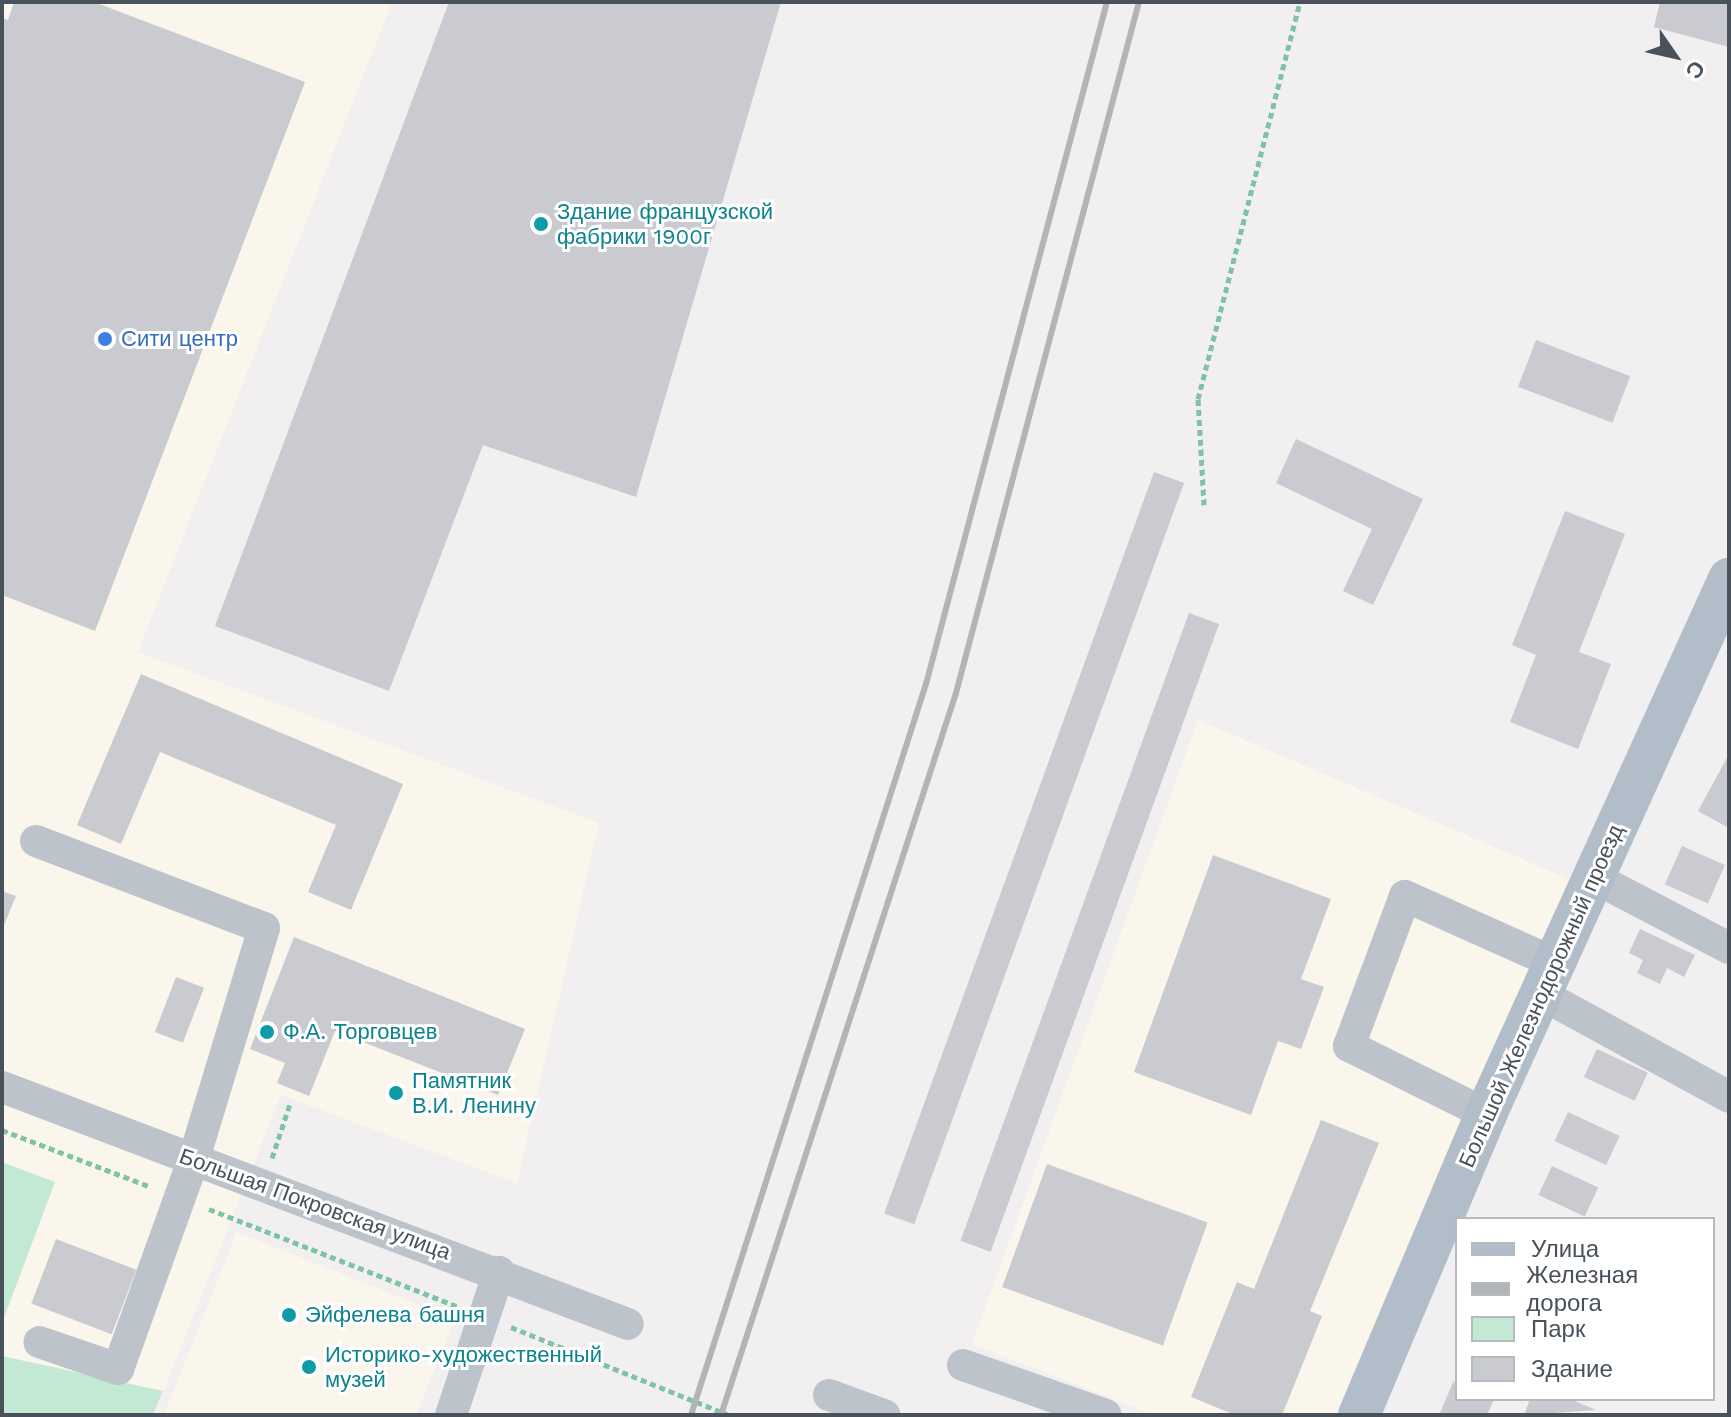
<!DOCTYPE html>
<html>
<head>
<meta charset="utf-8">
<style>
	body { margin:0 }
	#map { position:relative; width:1731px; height:1417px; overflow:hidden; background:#f1efef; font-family:"Work Sans",sans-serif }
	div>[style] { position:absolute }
	.commercial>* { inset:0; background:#faf6eb }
	.green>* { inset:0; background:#c3e9d4 }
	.building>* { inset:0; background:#c9cbd1; transform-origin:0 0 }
	.path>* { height:5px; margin-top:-2.5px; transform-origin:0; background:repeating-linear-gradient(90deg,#7fc3a5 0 6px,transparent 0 10px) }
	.minor>* { height:32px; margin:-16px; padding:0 16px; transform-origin:16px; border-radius:16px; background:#bcc3ca }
	.major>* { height:42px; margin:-21px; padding:0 21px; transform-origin:21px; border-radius:21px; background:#b2bdca }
	.rail>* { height:6px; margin:-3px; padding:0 3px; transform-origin:3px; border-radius:3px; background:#b2b4b8 }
	.dots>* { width:22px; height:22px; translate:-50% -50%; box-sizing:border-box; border:4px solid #fff; border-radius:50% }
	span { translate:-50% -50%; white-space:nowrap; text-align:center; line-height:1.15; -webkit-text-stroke:6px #fff; paint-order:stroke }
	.culture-label { font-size:22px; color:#0d838f }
	.left { translate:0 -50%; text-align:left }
	.shop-label { font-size:22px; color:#366cbe }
	.street-label { font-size:22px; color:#49515a }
	.frame { position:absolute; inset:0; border:4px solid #49515a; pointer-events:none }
	.legend { position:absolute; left:1455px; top:1217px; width:260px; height:184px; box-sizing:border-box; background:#fff; border:2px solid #b6b9bd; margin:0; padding:10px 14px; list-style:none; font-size:24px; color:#49515a }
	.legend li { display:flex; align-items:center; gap:16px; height:40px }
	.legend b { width:40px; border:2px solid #b6b9bd }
	.north { position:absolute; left:1635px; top:16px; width:80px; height:80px; -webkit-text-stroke:6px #fff; paint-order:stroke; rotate:124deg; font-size:22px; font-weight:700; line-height:32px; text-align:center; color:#49515a }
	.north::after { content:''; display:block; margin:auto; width:28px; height:36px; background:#49515a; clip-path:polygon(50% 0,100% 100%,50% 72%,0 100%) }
</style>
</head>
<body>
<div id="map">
	<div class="commercial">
		<i style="clip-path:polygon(2px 2px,392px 2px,138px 652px,599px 823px,517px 1183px,281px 1095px,154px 1415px,2px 1415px)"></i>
		<i style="clip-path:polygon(1198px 720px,1573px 881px,1344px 1415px,1154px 1415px,972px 1344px)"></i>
		<i style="clip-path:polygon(237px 1232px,455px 1319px,416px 1415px,164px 1415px)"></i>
	</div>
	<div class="green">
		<i style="clip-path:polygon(2px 1162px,55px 1182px,2px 1323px)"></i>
		<i style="clip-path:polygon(2px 1356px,163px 1391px,153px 1415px,2px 1415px)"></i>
	</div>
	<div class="building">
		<i style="clip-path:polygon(14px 2px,94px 2px,305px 82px,95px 631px,2px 595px,2px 18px,8px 20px)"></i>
		<i style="clip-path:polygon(449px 2px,781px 2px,636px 497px,483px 445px,389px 691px,215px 626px)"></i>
		<i style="clip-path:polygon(1660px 2px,1729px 2px,1729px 47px,1654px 27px)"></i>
		<i style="left:1536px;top:340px;width:101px;height:50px;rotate:21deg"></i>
		<i style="clip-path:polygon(1296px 439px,1423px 499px,1373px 605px,1343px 591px,1372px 529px,1276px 483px)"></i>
		<i style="left:1154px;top:472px;width:32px;height:789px;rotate:20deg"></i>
		<i style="clip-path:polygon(1565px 511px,1625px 534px,1579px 652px,1611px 664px,1578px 749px,1510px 722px,1536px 655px,1512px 645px)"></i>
		<i style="left:1189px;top:613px;width:32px;height:668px;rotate:20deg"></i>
		<i style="clip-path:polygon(141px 674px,403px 784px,351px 910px,308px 892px,336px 825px,160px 752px,121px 844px,77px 825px)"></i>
		<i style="clip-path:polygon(1729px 754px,1729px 828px,1698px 811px)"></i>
		<i style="left:1682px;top:846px;width:47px;height:42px;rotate:24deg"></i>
		<i style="clip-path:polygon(1213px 855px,1331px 899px,1301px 979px,1324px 987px,1301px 1049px,1278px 1041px,1251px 1115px,1134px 1072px)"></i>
		<i style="clip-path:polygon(2px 891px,16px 896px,2px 930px)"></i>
		<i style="clip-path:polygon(1640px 929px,1695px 955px,1684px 977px,1667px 968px,1660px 984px,1637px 973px,1643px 960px,1629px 953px)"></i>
		<i style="clip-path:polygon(294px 937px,525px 1029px,498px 1095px,335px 1031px,309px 1096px,277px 1083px,285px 1063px,250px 1049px)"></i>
		<i style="left:176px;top:977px;width:30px;height:59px;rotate:21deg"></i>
		<i style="left:1597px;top:1049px;width:56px;height:31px;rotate:25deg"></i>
		<i style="left:1568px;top:1112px;width:57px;height:32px;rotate:25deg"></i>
		<i style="clip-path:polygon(1321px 1120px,1379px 1143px,1310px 1311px,1322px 1316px,1282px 1415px,1235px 1415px,1191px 1397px,1237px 1282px,1254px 1289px)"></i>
		<i style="left:1047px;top:1164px;width:171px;height:131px;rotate:20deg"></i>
		<i style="left:1552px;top:1166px;width:51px;height:32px;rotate:25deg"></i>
		<i style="left:56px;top:1239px;width:86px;height:69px;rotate:21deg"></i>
		<i style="clip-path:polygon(1454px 1380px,1457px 1399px,1494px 1399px,1487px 1415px,1439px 1415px)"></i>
		<i style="clip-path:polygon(1530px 1399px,1570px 1399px,1596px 1410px,1524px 1415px)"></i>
	</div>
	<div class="path">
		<i style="left:1204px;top:505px;width:106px;rotate:-93.2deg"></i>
		<i style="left:1198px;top:399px;width:410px;rotate:-75.6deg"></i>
		<i style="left:2px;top:1130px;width:160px;rotate:20.9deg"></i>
		<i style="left:272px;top:1158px;width:60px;rotate:-71.6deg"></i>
		<i style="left:209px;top:1209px;width:266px;rotate:21.4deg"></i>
		<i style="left:511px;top:1327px;width:235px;rotate:22deg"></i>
	</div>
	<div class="minor">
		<i style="left:36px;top:841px;width:244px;rotate:20.9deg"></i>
		<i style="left:264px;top:928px;width:240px;rotate:106.9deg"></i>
		<i style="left:194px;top:1158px;width:224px;rotate:109.8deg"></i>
		<i style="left:118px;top:1369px;width:83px;rotate:-161.1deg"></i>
		<i style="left:1593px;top:877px;width:153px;rotate:27.6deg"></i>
		<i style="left:1541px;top:994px;width:214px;rotate:28.7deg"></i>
		<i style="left:2px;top:1087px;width:669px;rotate:20.74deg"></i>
		<i style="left:1486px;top:1114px;width:153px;rotate:-153.6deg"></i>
		<i style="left:1349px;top:1046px;width:160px;rotate:-69.5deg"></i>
		<i style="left:1405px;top:896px;width:164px;rotate:24.1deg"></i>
		<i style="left:963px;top:1365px;width:151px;rotate:19.3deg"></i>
		<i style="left:829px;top:1395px;width:59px;rotate:20deg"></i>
		<i style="left:451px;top:1415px;width:151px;rotate:-71.4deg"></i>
	</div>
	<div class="major">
		<i style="left:1359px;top:1415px;width:327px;rotate:-67.1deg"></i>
		<i style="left:1486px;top:1114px;width:588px;rotate:-65.57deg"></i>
	</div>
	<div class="rail">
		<i style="left:691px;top:1415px;width:768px;rotate:-72.18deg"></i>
		<i style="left:926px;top:684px;width:706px;rotate:-75.14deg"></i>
		<i style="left:721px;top:1415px;width:759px;rotate:-71.97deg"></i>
		<i style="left:956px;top:693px;width:715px;rotate:-75.17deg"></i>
	</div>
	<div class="dots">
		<i style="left:541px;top:224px;background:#0f9aa8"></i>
		<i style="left:105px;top:339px;background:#3f7fe0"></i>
		<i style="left:267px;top:1032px;background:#0f9aa8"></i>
		<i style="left:396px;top:1093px;background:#0f9aa8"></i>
		<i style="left:289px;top:1315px;background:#0f9aa8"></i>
		<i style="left:309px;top:1367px;background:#0f9aa8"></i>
	</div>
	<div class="culture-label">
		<span class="left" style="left:557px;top:224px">Здание французской<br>фабрики 1900г</span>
		<span class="left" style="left:283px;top:1032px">Ф.А. Торговцев</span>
		<span class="left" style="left:412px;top:1093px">Памятник<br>В.И. Ленину</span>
		<span class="left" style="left:305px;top:1315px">Эйфелева башня</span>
		<span class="left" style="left:325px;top:1367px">Историко-художественный<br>музей</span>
	</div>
	<div class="shop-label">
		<span class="left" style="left:121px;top:339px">Сити центр</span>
	</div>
	<div class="street-label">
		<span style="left:1541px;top:996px;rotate:-66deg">Большой Железнодорожный проезд</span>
		<span style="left:315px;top:1204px;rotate:20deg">Большая Покровская улица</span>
	</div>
	<div class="frame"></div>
	<ul class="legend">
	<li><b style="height:10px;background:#b2bdca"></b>Улица</li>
	<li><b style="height:10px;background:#b2b4b8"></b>Железная дорога</li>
	<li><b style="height:22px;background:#c3e9d4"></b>Парк</li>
	<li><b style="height:22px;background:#c9cbd1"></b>Здание</li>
	</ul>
	<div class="north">С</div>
</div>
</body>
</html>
